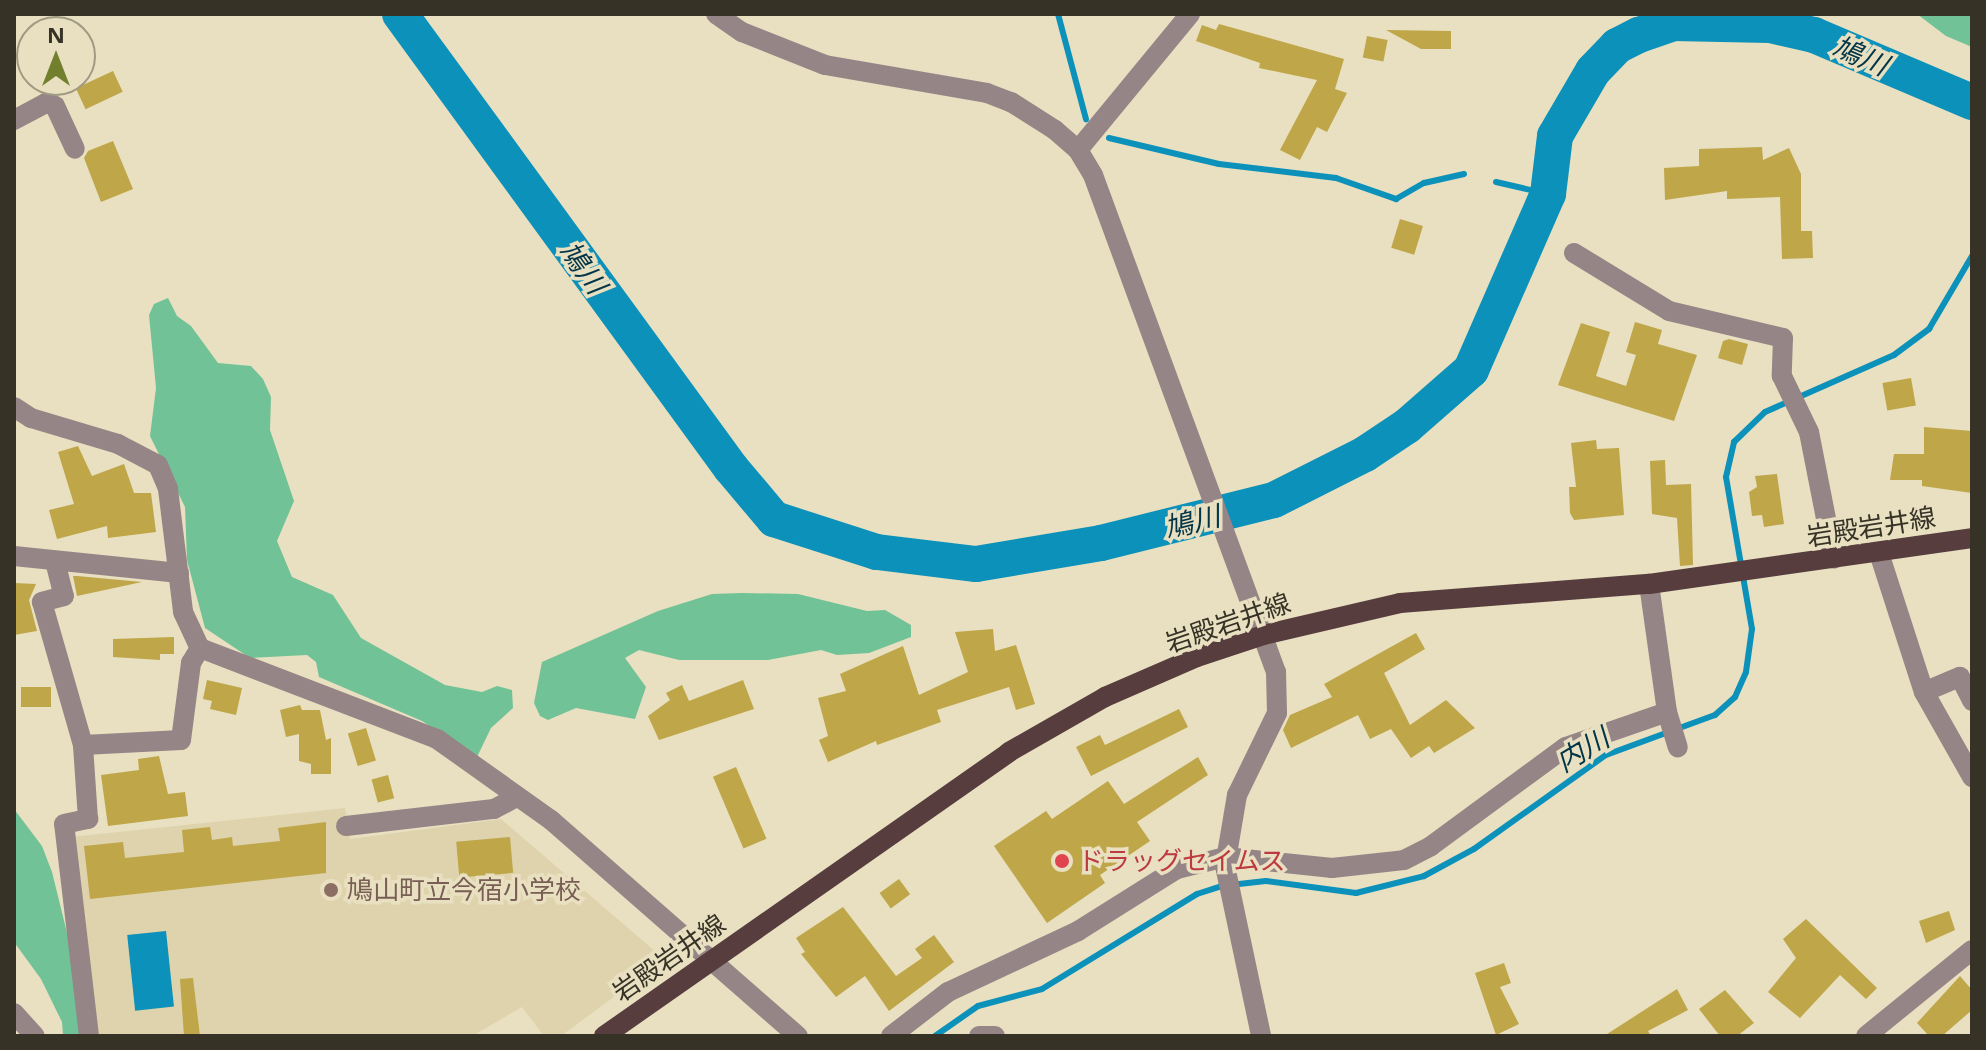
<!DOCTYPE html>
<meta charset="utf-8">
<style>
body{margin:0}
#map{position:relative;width:1986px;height:1050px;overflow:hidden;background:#e8e0c0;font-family:"Open Sans","Noto Sans JP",sans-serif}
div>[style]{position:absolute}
.built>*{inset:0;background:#ded3ac}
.green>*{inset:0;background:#72c297}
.water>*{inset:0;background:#0c91ba;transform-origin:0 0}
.stream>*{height:6px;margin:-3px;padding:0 3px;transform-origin:3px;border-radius:3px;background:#0c91ba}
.river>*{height:36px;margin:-18px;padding:0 18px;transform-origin:18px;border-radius:18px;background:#0c91ba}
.building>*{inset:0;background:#bea649;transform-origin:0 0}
.minor>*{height:20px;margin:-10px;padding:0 10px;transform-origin:10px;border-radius:10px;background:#958586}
.major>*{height:20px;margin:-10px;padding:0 10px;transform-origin:10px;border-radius:10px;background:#573d3e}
.dots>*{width:22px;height:22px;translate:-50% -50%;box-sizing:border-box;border:4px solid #e8e0c0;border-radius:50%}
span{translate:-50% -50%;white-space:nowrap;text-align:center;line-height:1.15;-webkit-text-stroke:7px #e8e0c0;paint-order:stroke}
.street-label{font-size:26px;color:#363226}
.health-label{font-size:26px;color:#be3a42}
.left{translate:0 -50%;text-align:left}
.education-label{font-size:26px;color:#785e54}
.water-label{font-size:28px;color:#023547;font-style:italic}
.frame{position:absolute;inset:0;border:16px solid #363226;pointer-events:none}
.north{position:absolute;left:16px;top:16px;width:80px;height:80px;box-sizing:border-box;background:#e8e0c0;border:2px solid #a19a82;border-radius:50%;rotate:0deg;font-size:22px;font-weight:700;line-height:32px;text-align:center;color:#363226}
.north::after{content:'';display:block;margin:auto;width:28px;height:36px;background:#72802e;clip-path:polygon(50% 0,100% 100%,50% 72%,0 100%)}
</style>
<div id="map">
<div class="built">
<div style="clip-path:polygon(345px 808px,350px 839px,501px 819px,656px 952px,654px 967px,561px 1036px,544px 1036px,522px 1007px,472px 1036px,94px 1036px,71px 837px)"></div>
</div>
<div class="green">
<div style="clip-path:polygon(1917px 14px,1972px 14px,1972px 47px,1946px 36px)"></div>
<div style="clip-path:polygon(168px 298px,177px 316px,191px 326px,218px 363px,251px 366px,263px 379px,271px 397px,270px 430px,294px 501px,277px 541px,292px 577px,333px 595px,361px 638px,445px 685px,482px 692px,497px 686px,512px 690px,513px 708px,491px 728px,477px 757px,422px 721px,319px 677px,316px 662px,307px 655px,250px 658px,205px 628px,187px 560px,185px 507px,150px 436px,156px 388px,149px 315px,154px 304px)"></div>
<div style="clip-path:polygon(742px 593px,798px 594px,867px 611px,885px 610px,911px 625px,911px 637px,869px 653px,837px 655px,821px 650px,768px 660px,679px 660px,639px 650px,625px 658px,646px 687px,635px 719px,576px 708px,548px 720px,540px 716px,534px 703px,542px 662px,658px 611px,712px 594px)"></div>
<div style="clip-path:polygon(14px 809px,42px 846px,52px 872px,72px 953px,83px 1036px,63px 1036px,62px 1022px,41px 979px,14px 942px)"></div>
</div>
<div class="water">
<div style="left:166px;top:931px;width:76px;height:39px;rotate:84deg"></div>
</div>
<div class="stream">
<div style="left:1058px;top:14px;width:109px;rotate:75.1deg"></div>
<div style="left:1109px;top:138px;width:113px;rotate:13.3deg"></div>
<div style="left:1219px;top:164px;width:118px;rotate:6.8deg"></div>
<div style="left:1336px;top:178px;width:64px;rotate:19.3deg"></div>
<div style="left:1396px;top:199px;width:32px;rotate:-30deg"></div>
<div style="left:1424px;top:183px;width:41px;rotate:-12.7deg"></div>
<div style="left:1496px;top:182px;width:53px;rotate:13deg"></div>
<div style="left:935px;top:1036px;width:52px;rotate:-34.9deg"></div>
<div style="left:978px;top:1006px;width:66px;rotate:-14.9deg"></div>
<div style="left:1042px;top:989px;width:182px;rotate:-31.5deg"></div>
<div style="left:1197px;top:894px;width:25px;rotate:-18deg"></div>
<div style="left:1221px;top:886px;width:45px;rotate:-6.3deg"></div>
<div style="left:1266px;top:881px;width:91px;rotate:7.6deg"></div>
<div style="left:1356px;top:893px;width:70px;rotate:-14deg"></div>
<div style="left:1424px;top:876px;width:57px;rotate:-28.4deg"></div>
<div style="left:1474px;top:849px;width:162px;rotate:-35.5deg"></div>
<div style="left:1606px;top:755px;width:116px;rotate:-20.2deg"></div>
<div style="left:1715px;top:715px;width:27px;rotate:-42deg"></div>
<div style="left:1735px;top:697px;width:27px;rotate:-66deg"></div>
<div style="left:1746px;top:672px;width:43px;rotate:-82.1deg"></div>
<div style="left:1752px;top:629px;width:154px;rotate:-99.7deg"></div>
<div style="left:1726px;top:477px;width:36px;rotate:-77deg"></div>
<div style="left:1734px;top:442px;width:43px;rotate:-44.1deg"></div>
<div style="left:1765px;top:412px;width:141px;rotate:-23.8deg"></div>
<div style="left:1894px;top:355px;width:44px;rotate:-36.6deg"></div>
<div style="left:1929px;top:329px;width:85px;rotate:-59.5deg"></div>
</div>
<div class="river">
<div style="left:400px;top:14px;width:562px;rotate:53.91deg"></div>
<div style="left:731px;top:468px;width:67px;rotate:49.9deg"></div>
<div style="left:774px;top:519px;width:108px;rotate:17.8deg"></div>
<div style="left:877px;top:552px;width:100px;rotate:6.9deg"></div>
<div style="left:976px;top:564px;width:127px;rotate:-9.5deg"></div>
<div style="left:1101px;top:543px;width:178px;rotate:-14deg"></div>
<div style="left:1274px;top:500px;width:102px;rotate:-26.8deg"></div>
<div style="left:1365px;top:454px;width:50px;rotate:-33.7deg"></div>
<div style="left:1407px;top:426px;width:85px;rotate:-41.2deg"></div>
<div style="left:1471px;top:370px;width:192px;rotate:-66.4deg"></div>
<div style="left:1548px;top:194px;width:58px;rotate:-83.1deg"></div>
<div style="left:1555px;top:136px;width:75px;rotate:-59.7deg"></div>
<div style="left:1593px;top:71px;width:35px;rotate:-46deg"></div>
<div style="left:1617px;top:46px;width:25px;rotate:-27deg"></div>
<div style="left:1639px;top:35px;width:36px;rotate:-19deg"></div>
<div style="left:1673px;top:23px;width:97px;rotate:1.2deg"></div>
<div style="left:1770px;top:25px;width:45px;rotate:12.8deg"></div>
<div style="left:1814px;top:35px;width:172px;rotate:23deg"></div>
</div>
<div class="building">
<div style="clip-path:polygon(1219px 24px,1344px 59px,1335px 89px,1347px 93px,1327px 132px,1317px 127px,1300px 160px,1280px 150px,1317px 80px,1259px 68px,1260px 63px,1196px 41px,1202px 25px,1216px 30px)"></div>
<div style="clip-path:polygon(1386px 30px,1451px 31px,1451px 49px,1421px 49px)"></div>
<div style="left:1367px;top:36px;width:21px;height:22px;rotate:11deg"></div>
<div style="left:113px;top:71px;width:23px;height:41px;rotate:65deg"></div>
<div style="clip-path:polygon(113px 141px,133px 189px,101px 202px,84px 158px,88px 151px)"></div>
<div style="clip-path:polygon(1762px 147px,1763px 160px,1789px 148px,1801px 174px,1801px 231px,1812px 231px,1813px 258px,1782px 259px,1780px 197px,1727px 199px,1727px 191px,1665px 200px,1664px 168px,1699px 166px,1699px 149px)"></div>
<div style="left:1400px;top:219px;width:24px;height:30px;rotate:17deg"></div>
<div style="clip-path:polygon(1635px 322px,1662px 330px,1658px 344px,1697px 355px,1674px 421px,1558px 385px,1581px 323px,1610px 332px,1596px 376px,1626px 386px,1636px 355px,1626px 352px)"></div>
<div style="clip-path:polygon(1729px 339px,1748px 344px,1742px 365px,1718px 358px,1723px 341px)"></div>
<div style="left:1911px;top:378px;width:28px;height:29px;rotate:80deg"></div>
<div style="clip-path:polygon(1924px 427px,1972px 431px,1972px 493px,1922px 486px,1922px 480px,1890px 480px,1894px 454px,1924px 454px)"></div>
<div style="clip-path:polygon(1596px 440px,1597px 449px,1619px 448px,1624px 515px,1574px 520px,1570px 513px,1569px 487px,1576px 487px,1571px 443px)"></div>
<div style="clip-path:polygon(78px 446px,92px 476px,124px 464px,134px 493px,151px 493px,156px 532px,108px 538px,107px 526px,57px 539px,49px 510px,74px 504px,58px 452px)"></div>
<div style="clip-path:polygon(1665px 460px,1666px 485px,1691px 484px,1693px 565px,1680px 566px,1677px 518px,1652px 514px,1650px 461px)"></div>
<div style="clip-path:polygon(1777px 474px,1784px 524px,1764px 527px,1762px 515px,1752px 516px,1749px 492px,1757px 487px,1755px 476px)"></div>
<div style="clip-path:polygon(73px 576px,77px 576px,142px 582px,77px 596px)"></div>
<div style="clip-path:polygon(14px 583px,36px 584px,29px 600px,37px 631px,14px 635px)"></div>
<div style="clip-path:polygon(993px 629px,995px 651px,1016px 645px,1035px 704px,1016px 710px,1009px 687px,937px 710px,941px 722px,877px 745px,876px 741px,828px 762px,819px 740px,828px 736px,818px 698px,846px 691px,840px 674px,903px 646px,919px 695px,968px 672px,955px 632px)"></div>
<div style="clip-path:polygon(1416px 633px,1425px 649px,1384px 673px,1410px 725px,1446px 700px,1475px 728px,1434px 753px,1429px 746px,1411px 758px,1391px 729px,1370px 739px,1358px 715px,1291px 748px,1283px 730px,1290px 715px,1332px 697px,1324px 684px)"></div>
<div style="clip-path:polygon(174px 637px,174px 654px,160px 654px,160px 660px,113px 657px,113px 639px)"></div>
<div style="clip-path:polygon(207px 680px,242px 688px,236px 715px,210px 709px,212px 701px,203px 699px)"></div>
<div style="clip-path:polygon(743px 680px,754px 709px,659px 740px,648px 716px,670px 700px,666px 693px,682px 685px,689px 701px)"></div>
<div style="left:21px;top:687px;width:30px;height:20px"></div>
<div style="clip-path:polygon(300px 705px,302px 710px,320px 710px,326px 740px,331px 738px,331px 774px,311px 774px,311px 764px,299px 761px,299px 734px,286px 737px,280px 710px)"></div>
<div style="clip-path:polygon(1179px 709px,1188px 727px,1091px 776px,1076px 747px,1100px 735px,1105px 745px)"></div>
<div style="left:366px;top:728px;width:34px;height:19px;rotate:73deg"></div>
<div style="clip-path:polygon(159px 756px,168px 794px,185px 792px,188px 816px,108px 826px,101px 775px,139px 770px,138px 759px)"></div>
<div style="clip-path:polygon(1198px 757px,1208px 775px,1137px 822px,1150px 841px,1100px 875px,1105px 883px,1047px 923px,994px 846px,1046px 811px,1052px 819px,1108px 781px,1124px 804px)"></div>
<div style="left:736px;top:767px;width:78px;height:25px;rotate:67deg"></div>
<div style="left:388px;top:775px;width:24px;height:17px;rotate:75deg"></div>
<div style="clip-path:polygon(326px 822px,326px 873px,90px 899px,84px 846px,123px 842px,125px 858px,184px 852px,182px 830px,210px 827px,212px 840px,232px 837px,233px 846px,280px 841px,278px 828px)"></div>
<div style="left:510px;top:837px;width:36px;height:54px;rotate:85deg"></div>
<div style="left:899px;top:879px;width:19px;height:24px;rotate:54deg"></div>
<div style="clip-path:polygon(843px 907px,896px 976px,922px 958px,915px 949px,934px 935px,954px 962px,889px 1011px,865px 976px,836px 997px,801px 954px,805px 952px,796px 938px)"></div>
<div style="clip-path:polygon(1949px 911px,1955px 930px,1926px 943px,1919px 921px)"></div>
<div style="clip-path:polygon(1806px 919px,1877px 988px,1866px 999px,1840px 975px,1800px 1018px,1768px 992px,1796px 958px,1783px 939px)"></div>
<div style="clip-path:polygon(1504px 963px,1511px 983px,1500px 987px,1519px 1024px,1496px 1035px,1475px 973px)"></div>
<div style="clip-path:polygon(1960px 976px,1972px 990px,1972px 1010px,1942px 1036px,1929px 1036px,1917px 1023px)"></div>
<div style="clip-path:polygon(193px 978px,200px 1036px,184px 1036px,180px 979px)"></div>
<div style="clip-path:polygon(1677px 989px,1688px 1010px,1648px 1031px,1651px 1036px,1604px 1036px)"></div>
<div style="clip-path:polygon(1725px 990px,1754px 1023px,1737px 1036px,1720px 1036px,1699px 1009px)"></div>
</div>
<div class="minor">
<div style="left:716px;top:14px;width:32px;rotate:35deg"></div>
<div style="left:742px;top:32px;width:89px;rotate:21.7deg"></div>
<div style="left:825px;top:65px;width:164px;rotate:9.8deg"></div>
<div style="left:987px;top:93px;width:26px;rotate:21deg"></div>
<div style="left:1011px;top:102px;width:52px;rotate:32.5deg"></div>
<div style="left:1055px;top:130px;width:30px;rotate:41deg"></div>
<div style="left:1078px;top:150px;width:29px;rotate:59deg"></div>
<div style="left:1093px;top:175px;width:530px;rotate:69.79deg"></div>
<div style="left:1276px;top:672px;width:41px;rotate:88.6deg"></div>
<div style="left:1277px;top:713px;width:91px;rotate:116deg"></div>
<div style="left:1237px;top:795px;width:72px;rotate:99.6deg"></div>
<div style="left:1225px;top:866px;width:174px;rotate:78deg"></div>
<div style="left:14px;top:120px;width:36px;rotate:-28deg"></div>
<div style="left:46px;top:103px;width:9px;rotate:18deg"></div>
<div style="left:55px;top:106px;width:47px;rotate:65.1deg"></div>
<div style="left:1078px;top:150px;width:176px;rotate:-50.5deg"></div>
<div style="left:1574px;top:253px;width:111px;rotate:31.4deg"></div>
<div style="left:1669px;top:311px;width:117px;rotate:13.3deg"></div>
<div style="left:1783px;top:338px;width:38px;rotate:92deg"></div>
<div style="left:1782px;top:376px;width:62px;rotate:64.3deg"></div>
<div style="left:1809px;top:432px;width:129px;rotate:78.9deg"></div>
<div style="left:14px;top:407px;width:20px;rotate:33deg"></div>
<div style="left:31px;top:418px;width:91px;rotate:16.6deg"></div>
<div style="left:118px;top:444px;width:45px;rotate:27.7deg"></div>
<div style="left:158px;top:465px;width:26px;rotate:67deg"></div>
<div style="left:168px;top:489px;width:124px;rotate:83deg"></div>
<div style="left:183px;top:612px;width:40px;rotate:65deg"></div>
<div style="left:200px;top:648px;width:254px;rotate:21deg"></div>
<div style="left:437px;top:739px;width:140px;rotate:35.4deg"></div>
<div style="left:551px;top:820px;width:328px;rotate:41.2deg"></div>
<div style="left:1879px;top:553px;width:146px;rotate:72.1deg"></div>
<div style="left:1924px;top:692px;width:98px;rotate:60.5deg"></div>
<div style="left:14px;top:556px;width:166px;rotate:5.9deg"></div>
<div style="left:55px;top:561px;width:36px;rotate:76deg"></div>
<div style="left:64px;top:596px;width:23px;rotate:165deg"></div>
<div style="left:42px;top:602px;width:149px;rotate:74deg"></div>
<div style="left:1924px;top:692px;width:39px;rotate:-23deg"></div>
<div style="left:1960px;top:677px;width:27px;rotate:63deg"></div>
<div style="left:1667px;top:712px;width:37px;rotate:73deg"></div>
<div style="left:346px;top:826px;width:149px;rotate:-6.6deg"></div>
<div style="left:494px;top:809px;width:26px;rotate:-28deg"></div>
<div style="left:14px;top:1013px;width:31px;rotate:48deg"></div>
<div style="left:89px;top:1036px;width:213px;rotate:-96.7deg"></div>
<div style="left:64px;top:824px;width:25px;rotate:-12deg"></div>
<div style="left:88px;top:819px;width:74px;rotate:-93.9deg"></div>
<div style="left:83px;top:745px;width:98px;rotate:-2.9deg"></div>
<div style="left:181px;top:740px;width:78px;rotate:-82.6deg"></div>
<div style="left:191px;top:663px;width:17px;rotate:-59deg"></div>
<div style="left:891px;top:1036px;width:72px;rotate:-37.7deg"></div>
<div style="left:948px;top:992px;width:144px;rotate:-25.1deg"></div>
<div style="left:1078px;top:931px;width:117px;rotate:-32.1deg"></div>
<div style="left:1177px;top:869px;width:50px;rotate:-13.8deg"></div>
<div style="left:1226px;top:857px;width:107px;rotate:5.9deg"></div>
<div style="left:1332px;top:868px;width:72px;rotate:-6.3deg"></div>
<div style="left:1404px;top:860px;width:30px;rotate:-27deg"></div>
<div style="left:1431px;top:846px;width:167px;rotate:-36.3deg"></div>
<div style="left:1566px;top:747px;width:107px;rotate:-19.1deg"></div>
<div style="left:1667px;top:712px;width:129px;rotate:-98deg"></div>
<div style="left:979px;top:1036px;width:16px"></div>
<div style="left:1866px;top:1036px;width:136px;rotate:-39.1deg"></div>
</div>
<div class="major">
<div style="left:604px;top:1036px;width:495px;rotate:-35deg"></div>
<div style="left:1009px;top:752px;width:111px;rotate:-29.8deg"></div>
<div style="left:1105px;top:697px;width:100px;rotate:-23.5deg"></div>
<div style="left:1197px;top:657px;width:70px;rotate:-18.4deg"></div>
<div style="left:1263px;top:635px;width:141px;rotate:-13.1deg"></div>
<div style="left:1400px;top:603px;width:250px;rotate:-4.4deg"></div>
<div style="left:1649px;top:584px;width:326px;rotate:-8.1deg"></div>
</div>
<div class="dots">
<div style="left:1062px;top:861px;background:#e0444e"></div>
<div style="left:331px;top:890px;background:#8d6e63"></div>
</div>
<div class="street-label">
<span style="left:1871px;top:527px;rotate:-9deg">岩殿岩井線</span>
<span style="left:1228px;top:623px;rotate:-19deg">岩殿岩井線</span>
<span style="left:669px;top:958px;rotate:-35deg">岩殿岩井線</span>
</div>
<div class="health-label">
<span class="left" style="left:1078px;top:861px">ドラッグセイムス</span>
</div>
<div class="education-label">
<span class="left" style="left:347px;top:890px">鳩山町立今宿小学校</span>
</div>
<div class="water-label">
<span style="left:1861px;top:55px;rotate:23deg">鳩川</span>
<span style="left:584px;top:267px;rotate:54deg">鳩川</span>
<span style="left:1192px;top:521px;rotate:-14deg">鳩川</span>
<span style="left:1582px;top:749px;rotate:-31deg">内川</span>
</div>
<div class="frame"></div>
<div class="north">N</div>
</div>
